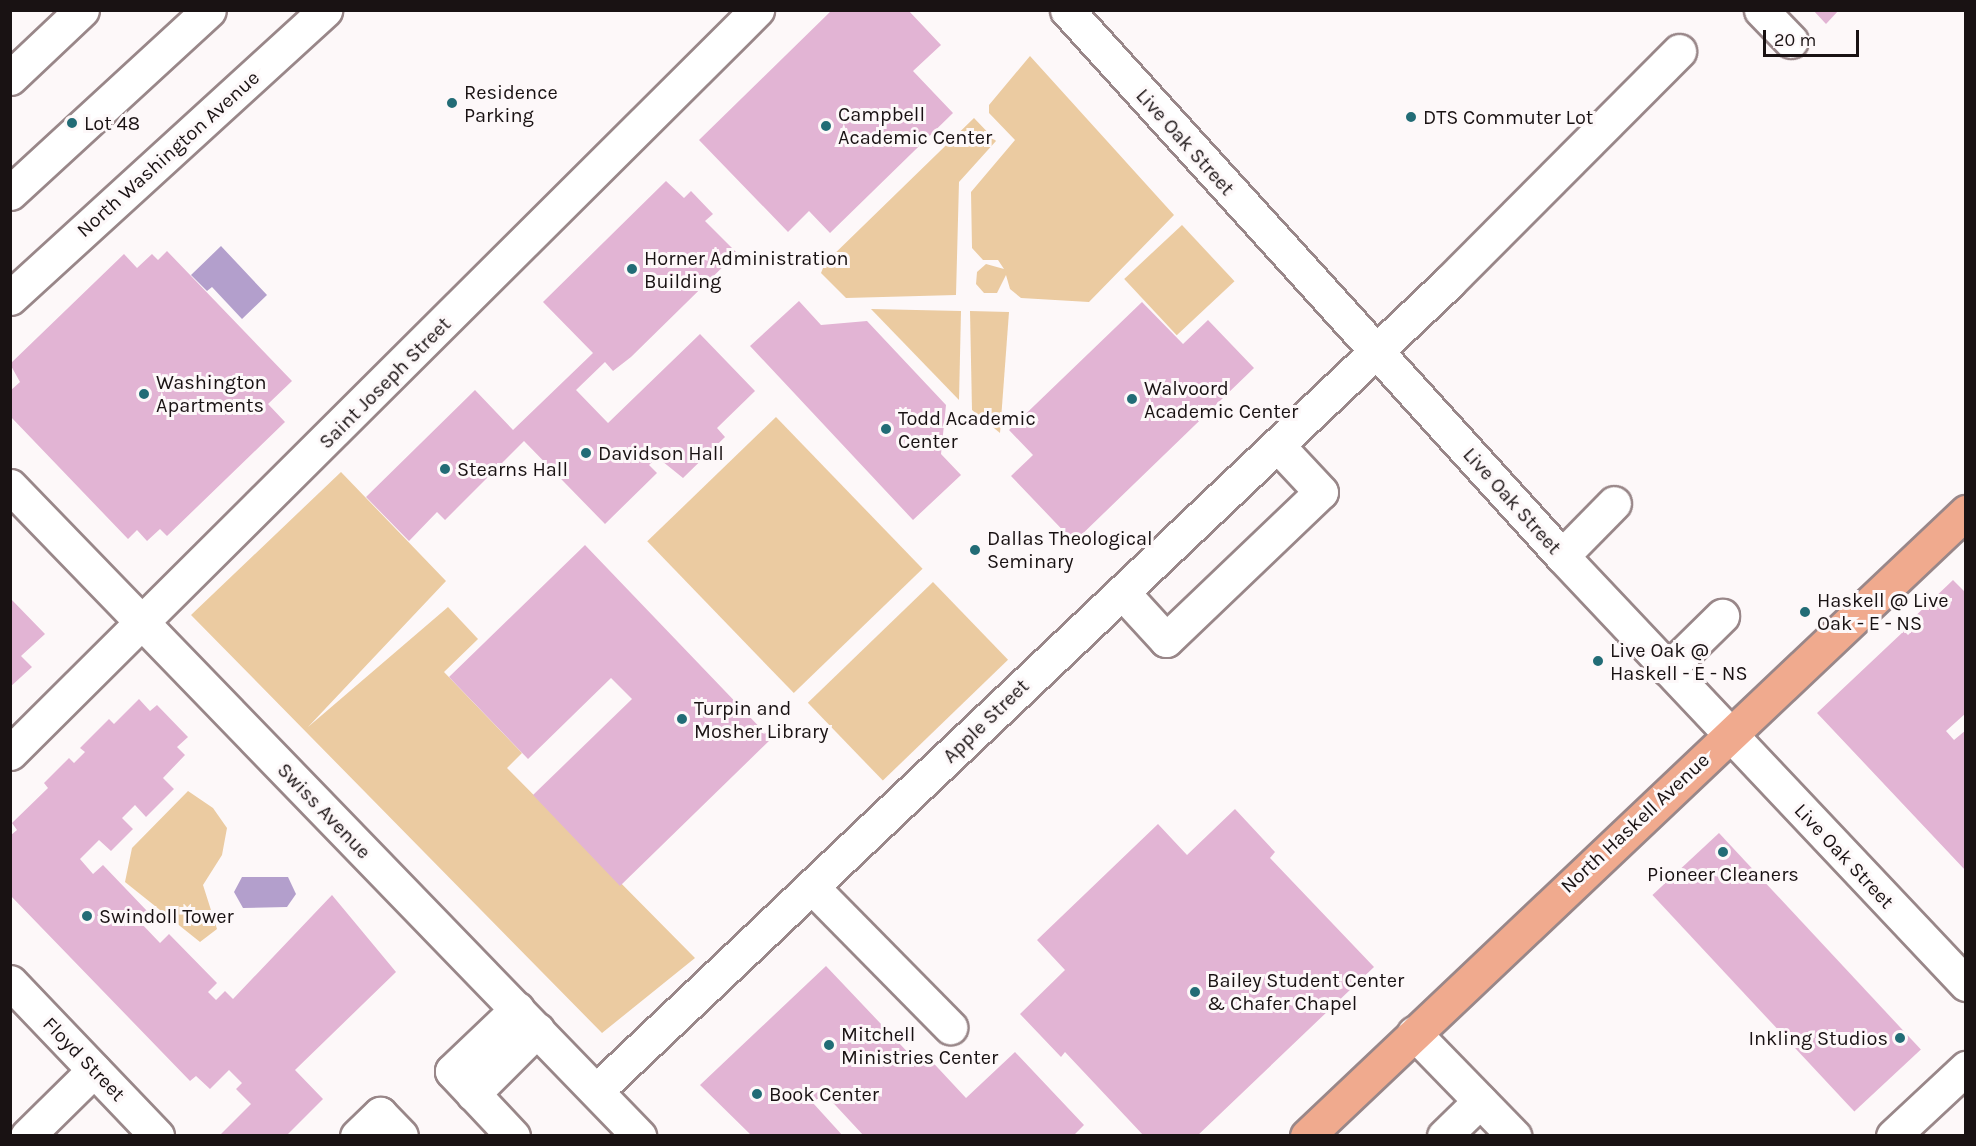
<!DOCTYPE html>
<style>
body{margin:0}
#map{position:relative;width:1976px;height:1146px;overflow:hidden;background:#fdf8f9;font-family:Karla,sans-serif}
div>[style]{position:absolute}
.green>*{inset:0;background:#ebcba1;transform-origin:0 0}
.water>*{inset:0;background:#b39fcc}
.building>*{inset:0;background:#e2b4d4;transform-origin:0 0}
.roads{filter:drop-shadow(2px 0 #998789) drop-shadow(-2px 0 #998789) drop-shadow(0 2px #998789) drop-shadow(0 -2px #998789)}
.minor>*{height:33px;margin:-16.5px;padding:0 16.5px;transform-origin:16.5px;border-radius:16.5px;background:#fff}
.major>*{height:33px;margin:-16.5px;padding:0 16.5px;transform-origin:16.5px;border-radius:16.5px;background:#f0aa8e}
.dots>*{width:16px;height:16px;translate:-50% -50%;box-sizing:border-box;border:3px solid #fdf8f9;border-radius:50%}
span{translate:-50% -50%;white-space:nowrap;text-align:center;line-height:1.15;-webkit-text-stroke:6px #fdf8f9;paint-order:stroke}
.poi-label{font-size:20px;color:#191213}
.left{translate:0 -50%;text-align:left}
.right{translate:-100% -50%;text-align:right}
.street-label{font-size:20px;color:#191213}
.frame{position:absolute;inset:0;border:12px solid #191213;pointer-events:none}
.scale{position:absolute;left:1763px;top:30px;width:96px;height:27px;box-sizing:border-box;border:3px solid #191213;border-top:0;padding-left:8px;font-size:18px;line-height:21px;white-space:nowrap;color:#191213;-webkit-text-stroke:4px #fdf8f9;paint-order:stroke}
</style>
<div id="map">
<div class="green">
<div style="clip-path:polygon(1030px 56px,1174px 215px,1089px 302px,1021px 298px,1010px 289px,1006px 275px,997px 293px,984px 293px,976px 284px,977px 272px,986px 264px,1004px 269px,998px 260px,983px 260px,972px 248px,971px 192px,1015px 140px,989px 113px,989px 105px)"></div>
<div style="clip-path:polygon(974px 118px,996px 141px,959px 182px,956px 295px,846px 298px,821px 273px,825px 263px)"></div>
<div style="left:1182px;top:225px;width:77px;height:79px;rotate:47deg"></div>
<div style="clip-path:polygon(871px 309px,961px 311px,959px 400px)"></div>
<div style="clip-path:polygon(970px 311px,1009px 312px,1000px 433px,972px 410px)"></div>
<div style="left:776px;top:417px;width:211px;height:179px;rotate:46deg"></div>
<div style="clip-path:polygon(341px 472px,446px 581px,308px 727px,448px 607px,478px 639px,444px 672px,522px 753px,507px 768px,695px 958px,602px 1033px,191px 615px)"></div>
<div style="left:933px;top:582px;width:108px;height:174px;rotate:46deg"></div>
<div style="clip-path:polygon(188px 791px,213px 808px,227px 828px,222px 855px,203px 885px,217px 929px,200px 942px,125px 882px,132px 848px)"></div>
</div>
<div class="water">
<div style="clip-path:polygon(221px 246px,267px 295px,242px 319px,212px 287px,207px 291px,191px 275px)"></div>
<div style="clip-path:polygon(242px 877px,288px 877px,296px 894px,287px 907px,243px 908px,234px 892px)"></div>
</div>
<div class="building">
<div style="clip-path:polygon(832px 10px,908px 10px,941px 45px,913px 71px,953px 113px,830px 233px,809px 211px,788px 232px,699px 140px)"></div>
<div style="clip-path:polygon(1813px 10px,1839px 10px,1826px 24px)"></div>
<div style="clip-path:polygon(666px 181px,684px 198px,691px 191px,713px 214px,705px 221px,737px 253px,631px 357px,613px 371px,605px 362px,576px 390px,608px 423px,700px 334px,755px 391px,717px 428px,725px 437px,683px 478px,657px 457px,649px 465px,657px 473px,605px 524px,524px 441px,445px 520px,437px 512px,409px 541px,366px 497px,475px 390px,513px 430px,593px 353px,543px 302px)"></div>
<div style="clip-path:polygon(167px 251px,292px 381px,268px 404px,285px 422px,167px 536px,160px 529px,147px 541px,137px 530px,128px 539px,10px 416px,10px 391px,20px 382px,10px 364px,124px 254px,137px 268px,152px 254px,158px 260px)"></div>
<div style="clip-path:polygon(799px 301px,821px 325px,867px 321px,946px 405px,941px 454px,961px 475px,913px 520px,750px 346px)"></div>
<div style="clip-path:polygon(1142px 302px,1183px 344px,1208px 320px,1254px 368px,1074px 542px,1011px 476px,1033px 455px,1009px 430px)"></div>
<div style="clip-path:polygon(585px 545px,771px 739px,620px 886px,533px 795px,632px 699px,611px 678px,528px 759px,449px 677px)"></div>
<div style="clip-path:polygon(1953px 580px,1966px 593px,1966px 713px,1946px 731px,1954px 740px,1966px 730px,1966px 871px,1817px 713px,1904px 631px,1908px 635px,1914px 629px,1908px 623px)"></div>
<div style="clip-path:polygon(10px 598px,45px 634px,21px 656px,32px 667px,10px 687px)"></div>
<div style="clip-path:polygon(139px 699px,150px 711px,157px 705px,188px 737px,177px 747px,185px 755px,163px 778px,174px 789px,146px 817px,135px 805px,122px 818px,133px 829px,111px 851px,99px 840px,80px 859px,93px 874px,103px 865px,148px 912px,139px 921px,160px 943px,169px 934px,217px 983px,208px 992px,216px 1000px,225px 991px,233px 999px,332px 895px,396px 972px,295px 1070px,323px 1099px,286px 1136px,219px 1136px,251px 1104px,236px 1089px,242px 1083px,229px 1070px,210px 1089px,196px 1076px,190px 1081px,10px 895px,11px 835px,17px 830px,12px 823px,48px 788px,44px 783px,69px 758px,74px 763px,85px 752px,80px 748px,109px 719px,114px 724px)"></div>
<div style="clip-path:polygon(1235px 809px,1275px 852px,1270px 858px,1374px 967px,1197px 1136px,1144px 1136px,1065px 1052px,1061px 1057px,1020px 1014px,1065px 970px,1037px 940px,1158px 824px,1187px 855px)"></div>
<div style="left:1719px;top:833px;width:296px;height:91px;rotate:47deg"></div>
<div style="clip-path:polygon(826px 966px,917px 1062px,925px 1054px,966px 1098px,1015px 1052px,1084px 1125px,1073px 1136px,864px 1136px,824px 1093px,813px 1103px,843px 1136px,752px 1136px,700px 1085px)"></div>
</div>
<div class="roads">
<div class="minor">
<div style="left:1067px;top:10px;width:737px;rotate:47.8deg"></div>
<div style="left:1562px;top:556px;width:589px;rotate:46.65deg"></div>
<div style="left:1761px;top:10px;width:43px;rotate:45.9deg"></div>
<div style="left:10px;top:78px;width:99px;rotate:-43.4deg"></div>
<div style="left:10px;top:193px;width:270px;rotate:-42.6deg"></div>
<div style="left:10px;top:298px;width:427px;rotate:-42.4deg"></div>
<div style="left:10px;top:486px;width:905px;rotate:45.94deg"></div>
<div style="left:1562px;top:556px;width:74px;rotate:-45.5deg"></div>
<div style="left:1122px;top:592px;width:65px;rotate:47.5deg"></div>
<div style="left:1166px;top:640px;width:214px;rotate:-43.7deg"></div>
<div style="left:1321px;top:492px;width:64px;rotate:-133.1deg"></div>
<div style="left:1668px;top:669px;width:76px;rotate:-44.5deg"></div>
<div style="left:10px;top:753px;width:1054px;rotate:-44.85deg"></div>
<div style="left:812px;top:887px;width:197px;rotate:45.4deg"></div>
<div style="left:10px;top:982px;width:213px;rotate:46.3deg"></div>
<div style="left:1414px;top:1033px;width:144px;rotate:45.8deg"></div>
<div style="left:596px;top:1091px;width:1176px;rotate:-43.48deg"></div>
<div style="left:1449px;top:282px;width:326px;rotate:-45.1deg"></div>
<div style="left:473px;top:1094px;width:91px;rotate:-45deg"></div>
<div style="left:27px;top:1136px;width:94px;rotate:-44.6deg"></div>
<div style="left:357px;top:1136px;width:32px;rotate:-44deg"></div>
<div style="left:380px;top:1114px;width:30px;rotate:46deg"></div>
<div style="left:513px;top:1136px;width:89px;rotate:-133.2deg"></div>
<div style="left:452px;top:1071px;width:90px;rotate:-43.6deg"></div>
<div style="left:1444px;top:1136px;width:50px;rotate:-44.2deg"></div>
<div style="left:1893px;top:1136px;width:100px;rotate:-43deg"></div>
</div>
<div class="major">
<div style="left:1307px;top:1136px;width:908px;rotate:-43.44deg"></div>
</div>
</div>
<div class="dots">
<div style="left:452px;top:103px;background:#226c76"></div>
<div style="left:1411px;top:117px;background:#226c76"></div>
<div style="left:72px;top:123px;background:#226c76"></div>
<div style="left:826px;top:126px;background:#226c76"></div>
<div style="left:632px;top:269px;background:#226c76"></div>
<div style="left:144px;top:394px;background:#226c76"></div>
<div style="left:1132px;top:399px;background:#226c76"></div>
<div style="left:886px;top:429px;background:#226c76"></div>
<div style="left:586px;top:453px;background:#226c76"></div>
<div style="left:445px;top:469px;background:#226c76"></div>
<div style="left:975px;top:550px;background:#226c76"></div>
<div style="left:1805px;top:612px;background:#226c76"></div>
<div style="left:1598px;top:661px;background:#226c76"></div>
<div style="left:682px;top:719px;background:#226c76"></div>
<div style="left:1723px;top:852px;background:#226c76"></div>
<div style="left:87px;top:916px;background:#226c76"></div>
<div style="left:1195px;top:992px;background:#226c76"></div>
<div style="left:1900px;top:1038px;background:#226c76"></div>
<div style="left:829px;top:1045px;background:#226c76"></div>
<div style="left:757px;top:1094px;background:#226c76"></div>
</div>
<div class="poi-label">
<span class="left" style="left:464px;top:104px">Residence<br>Parking</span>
<span class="left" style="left:838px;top:126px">Campbell<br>Academic Center</span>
<span class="left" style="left:1423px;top:117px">DTS Commuter Lot</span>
<span class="left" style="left:84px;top:123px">Lot 48</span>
<span class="left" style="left:644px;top:270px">Horner Administration<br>Building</span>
<span class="left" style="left:156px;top:394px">Washington<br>Apartments</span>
<span class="left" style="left:1144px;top:400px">Walvoord<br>Academic Center</span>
<span class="left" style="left:898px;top:430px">Todd Academic<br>Center</span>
<span class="left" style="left:598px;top:453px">Davidson Hall</span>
<span class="left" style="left:457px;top:469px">Stearns Hall</span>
<span class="left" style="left:987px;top:550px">Dallas Theological<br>Seminary</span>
<span class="left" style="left:1817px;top:612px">Haskell @ Live<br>Oak - E - NS</span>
<span class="left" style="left:1610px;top:662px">Live Oak @<br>Haskell - E - NS</span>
<span class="left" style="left:694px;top:720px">Turpin and<br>Mosher Library</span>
<span style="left:1723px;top:874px">Pioneer Cleaners</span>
<span class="left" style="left:99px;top:916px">Swindoll Tower</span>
<span class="left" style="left:1207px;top:992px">Bailey Student Center<br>&amp; Chafer Chapel</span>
<span class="left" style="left:841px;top:1046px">Mitchell<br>Ministries Center</span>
<span class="right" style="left:1888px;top:1038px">Inkling Studios</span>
<span class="left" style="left:769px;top:1094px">Book Center</span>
</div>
<div class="street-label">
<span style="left:1185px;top:142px;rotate:48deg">Live Oak Street</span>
<span style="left:168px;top:154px;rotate:-42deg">North Washington Avenue</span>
<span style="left:385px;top:383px;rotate:-45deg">Saint Joseph Street</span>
<span style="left:1512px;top:501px;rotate:48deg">Live Oak Street</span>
<span style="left:986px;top:721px;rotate:-44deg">Apple Street</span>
<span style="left:324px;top:811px;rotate:46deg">Swiss Avenue</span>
<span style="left:1635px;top:823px;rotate:-43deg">North Haskell Avenue</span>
<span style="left:1844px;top:856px;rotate:47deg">Live Oak Street</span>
<span style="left:84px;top:1059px;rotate:46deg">Floyd Street</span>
</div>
<div class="frame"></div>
<div class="scale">20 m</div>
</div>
